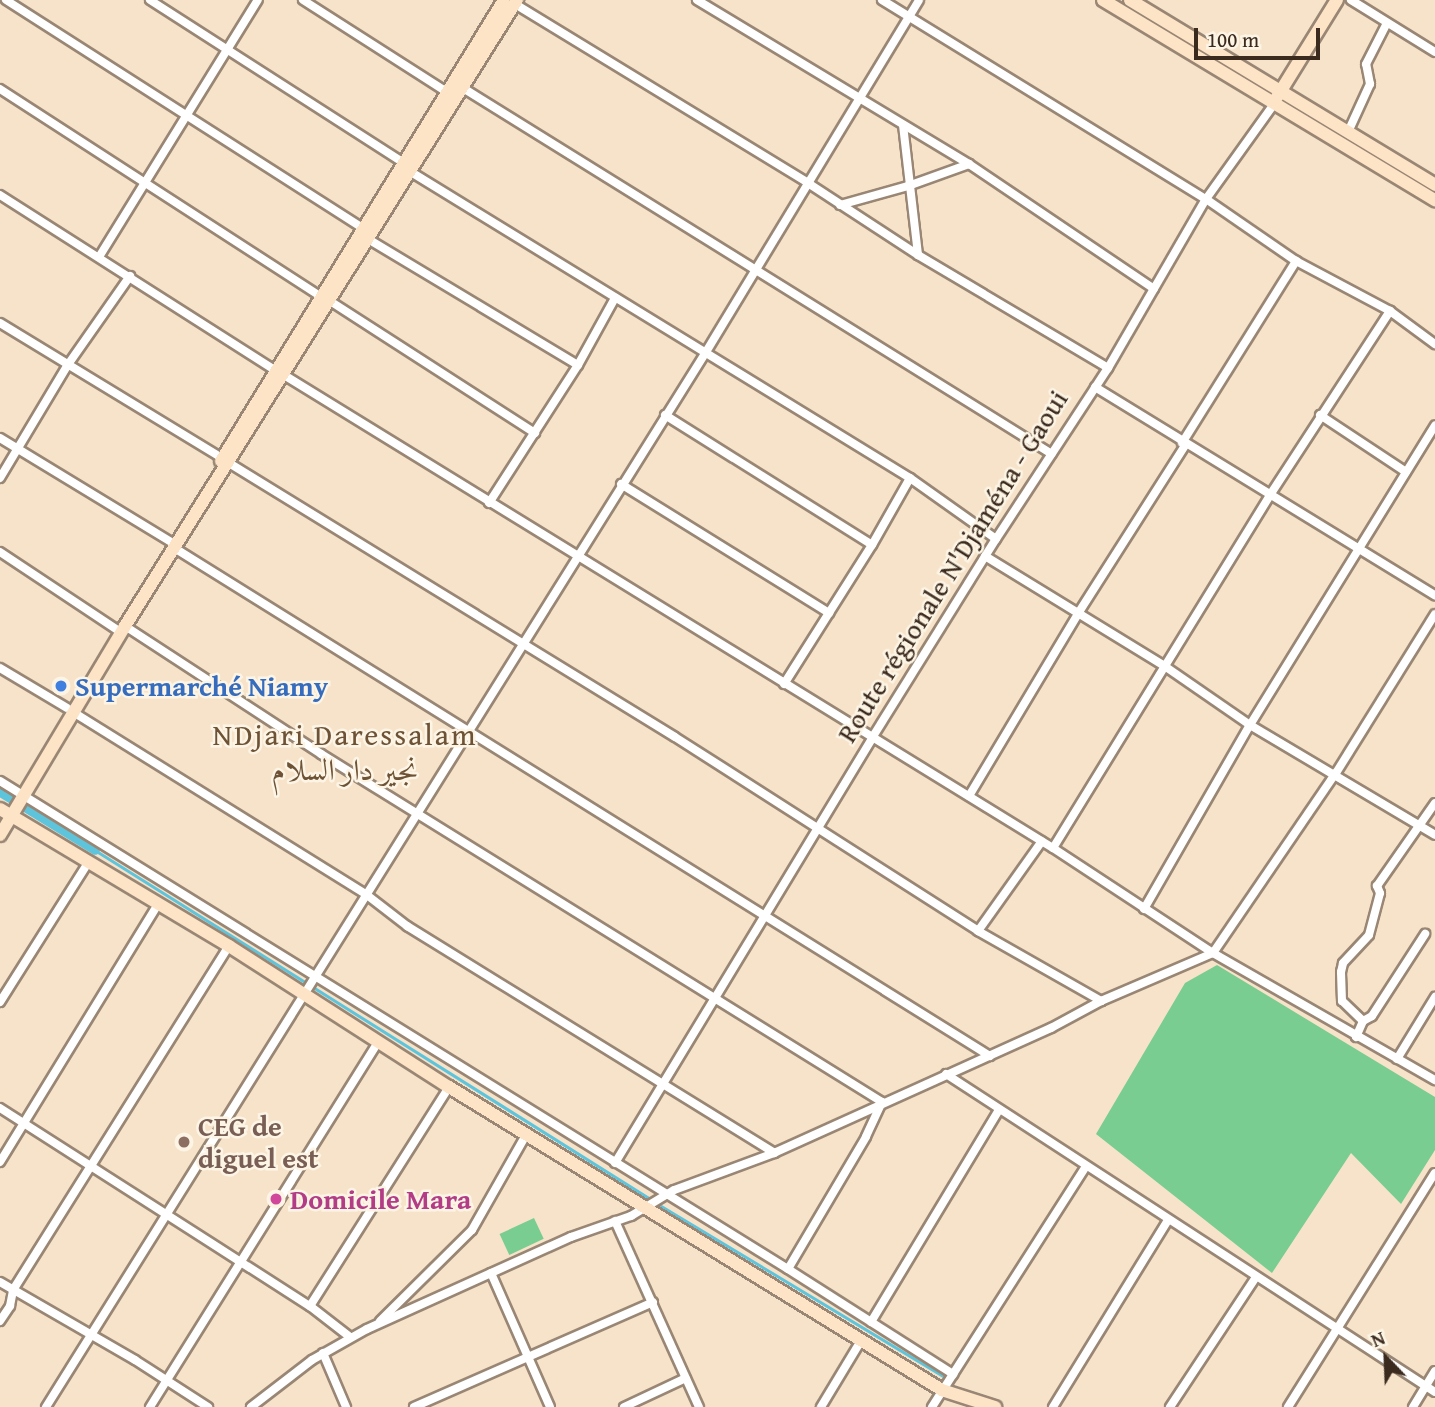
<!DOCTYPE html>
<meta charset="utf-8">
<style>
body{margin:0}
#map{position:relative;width:1435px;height:1407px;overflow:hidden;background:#f7e3ca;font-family:"Gentium Book Plus",Amiri,serif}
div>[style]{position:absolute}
.green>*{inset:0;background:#79cd90;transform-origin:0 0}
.stream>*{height:2.5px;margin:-1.25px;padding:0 1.25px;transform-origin:1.25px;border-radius:1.25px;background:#5ec4db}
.canal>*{height:9px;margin:-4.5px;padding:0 4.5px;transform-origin:4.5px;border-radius:4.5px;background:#5ec4db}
.roads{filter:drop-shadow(2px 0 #998674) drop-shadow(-2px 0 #998674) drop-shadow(0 2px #998674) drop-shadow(0 -2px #998674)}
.street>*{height:8px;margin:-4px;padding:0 4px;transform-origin:4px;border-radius:4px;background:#fff}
.secondary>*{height:12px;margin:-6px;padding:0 6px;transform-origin:6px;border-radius:6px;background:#fee4c6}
.dots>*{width:19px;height:19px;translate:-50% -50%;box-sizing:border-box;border:4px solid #fcf5e5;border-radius:50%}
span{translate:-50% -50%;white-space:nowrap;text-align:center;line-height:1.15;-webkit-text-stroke:5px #fcf5e5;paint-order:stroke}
.street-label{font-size:28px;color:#3b2a1e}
.shop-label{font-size:28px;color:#366cbe;font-weight:700}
.left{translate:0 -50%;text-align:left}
.education-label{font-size:28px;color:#785e54;font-weight:700}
.hotel-label{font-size:28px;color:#b23c85;font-weight:700}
.neighbourhood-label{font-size:30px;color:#6e5235;letter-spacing:2px}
.north{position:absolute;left:1351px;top:1323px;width:70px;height:70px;-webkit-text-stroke:5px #fcf5e5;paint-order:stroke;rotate:337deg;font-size:19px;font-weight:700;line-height:28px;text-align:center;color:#3b2a1e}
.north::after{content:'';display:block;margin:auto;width:24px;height:32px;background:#3b2a1e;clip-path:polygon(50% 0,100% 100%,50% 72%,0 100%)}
.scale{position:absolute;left:1194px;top:28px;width:126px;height:32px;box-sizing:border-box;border:4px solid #3b2a1e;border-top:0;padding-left:9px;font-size:21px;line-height:24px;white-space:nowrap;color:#3b2a1e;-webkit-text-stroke:5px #fcf5e5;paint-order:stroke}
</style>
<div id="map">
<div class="green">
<div style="clip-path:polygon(1217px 965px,1435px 1097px,1435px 1150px,1401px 1204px,1351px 1153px,1272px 1273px,1096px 1134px,1185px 983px)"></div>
<div style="left:534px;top:1218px;width:23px;height:38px;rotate:65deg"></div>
</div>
<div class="stream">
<div style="left:95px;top:850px;width:658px;rotate:32.14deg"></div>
<div style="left:658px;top:1204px;width:337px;rotate:31.1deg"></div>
</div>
<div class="canal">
<div style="left:0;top:792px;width:111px;rotate:31.4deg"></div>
</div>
<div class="roads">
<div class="street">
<div style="left:6px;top:0;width:424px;rotate:32.6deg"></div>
<div style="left:150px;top:0;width:302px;rotate:32.7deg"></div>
<div style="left:303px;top:0;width:171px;rotate:32.6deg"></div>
<div style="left:697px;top:0;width:318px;rotate:31.1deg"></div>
<div style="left:969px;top:164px;width:223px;rotate:34deg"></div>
<div style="left:882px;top:0;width:380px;rotate:31.6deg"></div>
<div style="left:1206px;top:199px;width:109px;rotate:34.6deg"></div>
<div style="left:1296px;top:261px;width:106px;rotate:28deg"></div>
<div style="left:1390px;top:311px;width:56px;rotate:36.3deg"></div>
<div style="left:1351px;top:0;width:99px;rotate:31.8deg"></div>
<div style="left:515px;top:4px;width:343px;rotate:31.4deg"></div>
<div style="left:808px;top:183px;width:131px;rotate:33.2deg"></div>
<div style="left:918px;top:255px;width:221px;rotate:30.7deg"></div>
<div style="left:463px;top:88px;width:693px;rotate:31.86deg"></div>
<div style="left:0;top:89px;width:382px;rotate:32.9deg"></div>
<div style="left:903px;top:125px;width:131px;rotate:83.4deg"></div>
<div style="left:1348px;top:132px;width:53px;rotate:-65.4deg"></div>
<div style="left:1370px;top:84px;width:20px;rotate:-101deg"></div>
<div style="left:1366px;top:64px;width:46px;rotate:-62.9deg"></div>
<div style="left:411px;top:172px;width:585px;rotate:31.52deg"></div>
<div style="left:0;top:195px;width:326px;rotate:32.5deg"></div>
<div style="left:840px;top:205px;width:71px;rotate:-15.6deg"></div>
<div style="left:908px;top:186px;width:65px;rotate:-19.8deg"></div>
<div style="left:368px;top:239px;width:245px;rotate:31deg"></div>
<div style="left:99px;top:257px;width:302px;rotate:-58.3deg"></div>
<div style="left:330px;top:301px;width:244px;rotate:32.8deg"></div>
<div style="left:0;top:323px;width:260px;rotate:31.3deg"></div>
<div style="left:284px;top:375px;width:903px;rotate:31.6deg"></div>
<div style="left:1053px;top:848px;width:191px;rotate:33.3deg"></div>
<div style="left:1213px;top:953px;width:256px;rotate:29.8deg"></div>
<div style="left:1095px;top:387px;width:399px;rotate:31.5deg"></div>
<div style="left:665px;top:415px;width:244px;rotate:32.1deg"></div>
<div style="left:1320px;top:415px;width:103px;rotate:33.5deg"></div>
<div style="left:0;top:438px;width:200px;rotate:31.3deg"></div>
<div style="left:1182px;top:443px;width:215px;rotate:-57.9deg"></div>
<div style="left:229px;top:463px;width:523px;rotate:31.56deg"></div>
<div style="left:675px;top:737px;width:360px;rotate:32.6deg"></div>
<div style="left:978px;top:931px;width:142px;rotate:29.6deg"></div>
<div style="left:0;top:478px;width:131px;rotate:-59.1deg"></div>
<div style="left:67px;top:366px;width:110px;rotate:-55deg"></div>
<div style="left:621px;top:484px;width:245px;rotate:31.8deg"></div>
<div style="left:489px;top:503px;width:164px;rotate:-57.2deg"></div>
<div style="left:578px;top:365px;width:77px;rotate:-61.1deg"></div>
<div style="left:176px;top:549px;width:959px;rotate:31.92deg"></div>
<div style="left:0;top:552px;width:139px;rotate:33.6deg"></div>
<div style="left:985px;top:556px;width:212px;rotate:31.5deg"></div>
<div style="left:1166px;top:667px;width:102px;rotate:34.6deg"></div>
<div style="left:1250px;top:725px;width:215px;rotate:30.7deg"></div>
<div style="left:125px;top:626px;width:234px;rotate:33.1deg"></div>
<div style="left:321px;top:754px;width:660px;rotate:31.81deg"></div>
<div style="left:882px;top:1102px;width:38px;rotate:115deg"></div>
<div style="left:866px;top:1137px;width:153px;rotate:120.6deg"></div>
<div style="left:0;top:668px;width:78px;rotate:30.8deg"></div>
<div style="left:784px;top:684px;width:165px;rotate:-57.7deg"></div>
<div style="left:872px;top:545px;width:77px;rotate:-60.4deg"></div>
<div style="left:910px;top:478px;width:105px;rotate:35.3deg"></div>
<div style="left:73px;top:712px;width:346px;rotate:31.9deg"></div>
<div style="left:367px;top:895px;width:51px;rotate:37.8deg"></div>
<div style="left:407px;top:926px;width:432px;rotate:31.7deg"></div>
<div style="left:0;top:781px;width:927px;rotate:31.77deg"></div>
<div style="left:788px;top:1269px;width:196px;rotate:32.5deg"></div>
<div style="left:969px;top:796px;width:214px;rotate:-59.1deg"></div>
<div style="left:1079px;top:612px;width:199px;rotate:-57.5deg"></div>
<div style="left:1053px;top:848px;width:414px;rotate:-58.4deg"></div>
<div style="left:1270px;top:495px;width:220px;rotate:-56.9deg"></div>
<div style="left:1144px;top:909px;width:212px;rotate:-60.1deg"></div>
<div style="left:1250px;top:725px;width:352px;rotate:-58.3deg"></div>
<div style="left:978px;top:931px;width:110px;rotate:-54.6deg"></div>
<div style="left:0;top:1002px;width:167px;rotate:-57.7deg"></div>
<div style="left:1363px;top:1021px;width:29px;rotate:-136deg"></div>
<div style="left:1342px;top:1001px;width:29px;rotate:-92deg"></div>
<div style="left:1341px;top:972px;width:9px;rotate:-77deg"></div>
<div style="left:1343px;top:963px;width:38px;rotate:-47deg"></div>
<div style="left:1369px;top:935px;width:43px;rotate:-75.3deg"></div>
<div style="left:1380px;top:893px;width:8px;rotate:-113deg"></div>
<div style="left:1377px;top:886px;width:101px;rotate:-55.1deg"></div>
<div style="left:1356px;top:1037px;width:17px;rotate:-66deg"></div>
<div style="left:1363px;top:1021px;width:10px;rotate:-29deg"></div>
<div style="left:1372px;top:1016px;width:98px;rotate:-57.1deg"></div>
<div style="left:1397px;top:1059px;width:73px;rotate:-58.5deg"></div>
<div style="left:946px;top:1074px;width:583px;rotate:33.04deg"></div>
<div style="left:0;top:1108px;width:368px;rotate:32.6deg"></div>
<div style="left:310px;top:1306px;width:51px;rotate:37.8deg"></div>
<div style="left:0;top:1162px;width:303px;rotate:-58.5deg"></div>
<div style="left:615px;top:1163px;width:497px;rotate:-58.8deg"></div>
<div style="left:872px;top:738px;width:234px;rotate:-58.1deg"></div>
<div style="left:996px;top:539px;width:204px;rotate:-56.8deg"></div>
<div style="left:1108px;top:368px;width:195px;rotate:-59.9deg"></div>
<div style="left:1206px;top:199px;width:117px;rotate:-54.4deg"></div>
<div style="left:615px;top:1221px;width:204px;rotate:65.7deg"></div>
<div style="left:491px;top:1273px;width:146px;rotate:66.2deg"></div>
<div style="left:0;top:1282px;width:156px;rotate:30deg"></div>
<div style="left:135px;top:1360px;width:87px;rotate:32.8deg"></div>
<div style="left:310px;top:1306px;width:259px;rotate:-57.6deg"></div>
<div style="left:0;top:1321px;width:18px;rotate:-56deg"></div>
<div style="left:10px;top:1306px;width:16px;rotate:-79deg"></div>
<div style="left:13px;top:1290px;width:406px;rotate:-57.9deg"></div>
<div style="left:380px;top:1321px;width:129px;rotate:-44.7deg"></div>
<div style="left:472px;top:1230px;width:109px;rotate:-60.4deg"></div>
<div style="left:871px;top:1322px;width:248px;rotate:-58.9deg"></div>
<div style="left:323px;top:1353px;width:59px;rotate:66.9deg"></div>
<div style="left:46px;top:1407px;width:1244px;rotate:-57.97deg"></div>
<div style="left:706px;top:352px;width:411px;rotate:-58.8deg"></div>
<div style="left:150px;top:1407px;width:430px;rotate:-58deg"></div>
<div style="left:251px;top:1407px;width:77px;rotate:-37.6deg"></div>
<div style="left:312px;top:1360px;width:63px;rotate:-29.4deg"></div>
<div style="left:367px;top:1329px;width:224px;rotate:-24.3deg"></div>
<div style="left:571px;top:1237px;width:64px;rotate:-19.3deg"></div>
<div style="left:631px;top:1216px;width:50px;rotate:-31.2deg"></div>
<div style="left:674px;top:1190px;width:107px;rotate:-20.3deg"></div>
<div style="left:774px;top:1153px;width:304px;rotate:-24.3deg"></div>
<div style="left:1051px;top:1028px;width:57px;rotate:-28.4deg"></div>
<div style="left:1101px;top:1001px;width:122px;rotate:-23.2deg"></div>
<div style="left:1213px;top:953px;width:218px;rotate:-55.7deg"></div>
<div style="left:1336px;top:773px;width:187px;rotate:-58.1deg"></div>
<div style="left:414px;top:1407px;width:261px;rotate:-23.7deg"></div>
<div style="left:624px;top:1407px;width:68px;rotate:-25.1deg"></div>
<div style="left:821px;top:1407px;width:79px;rotate:-58.9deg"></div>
<div style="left:932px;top:1407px;width:286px;rotate:-57.4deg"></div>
<div style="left:1053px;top:1407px;width:220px;rotate:-58.4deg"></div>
<div style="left:1170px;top:1407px;width:156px;rotate:-56.5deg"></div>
<div style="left:1288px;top:1407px;width:276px;rotate:-57.9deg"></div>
<div style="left:1413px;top:1407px;width:42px;rotate:-58.6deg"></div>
</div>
<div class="secondary">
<div style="left:1103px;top:0;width:388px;rotate:31.1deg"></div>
<div style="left:1130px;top:0;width:357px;rotate:31.2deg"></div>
<div style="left:1277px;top:97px;width:114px;rotate:-58.3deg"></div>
<div style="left:221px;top:461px;width:541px;rotate:-58.45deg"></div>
<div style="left:0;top:809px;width:267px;rotate:30.9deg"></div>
<div style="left:229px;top:946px;width:261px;rotate:32.7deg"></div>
<div style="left:449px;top:1087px;width:579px;rotate:31.58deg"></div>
<div style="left:942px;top:1390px;width:56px;rotate:17.8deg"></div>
<div style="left:0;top:835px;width:244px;rotate:-59.1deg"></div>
<div style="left:125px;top:626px;width:739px;rotate:-57.95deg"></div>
</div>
</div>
<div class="dots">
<div style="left:61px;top:686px;background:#3f7fe0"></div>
<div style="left:184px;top:1142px;background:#8d6e63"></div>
<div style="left:276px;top:1199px;background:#d1479c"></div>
</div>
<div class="street-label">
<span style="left:952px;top:566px;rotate:-58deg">Route régionale N'Djaména - Gaoui</span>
</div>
<div class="shop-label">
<span class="left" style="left:75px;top:686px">Supermarché Niamy</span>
</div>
<div class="education-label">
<span class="left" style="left:198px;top:1142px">CEG de<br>diguel est</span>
</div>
<div class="hotel-label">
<span class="left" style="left:290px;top:1199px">Domicile Mara</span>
</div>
<div class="neighbourhood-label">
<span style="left:345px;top:751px">NDjari Daressalam<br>نجير دار السلام</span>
</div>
<div class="north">N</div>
<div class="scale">100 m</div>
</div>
